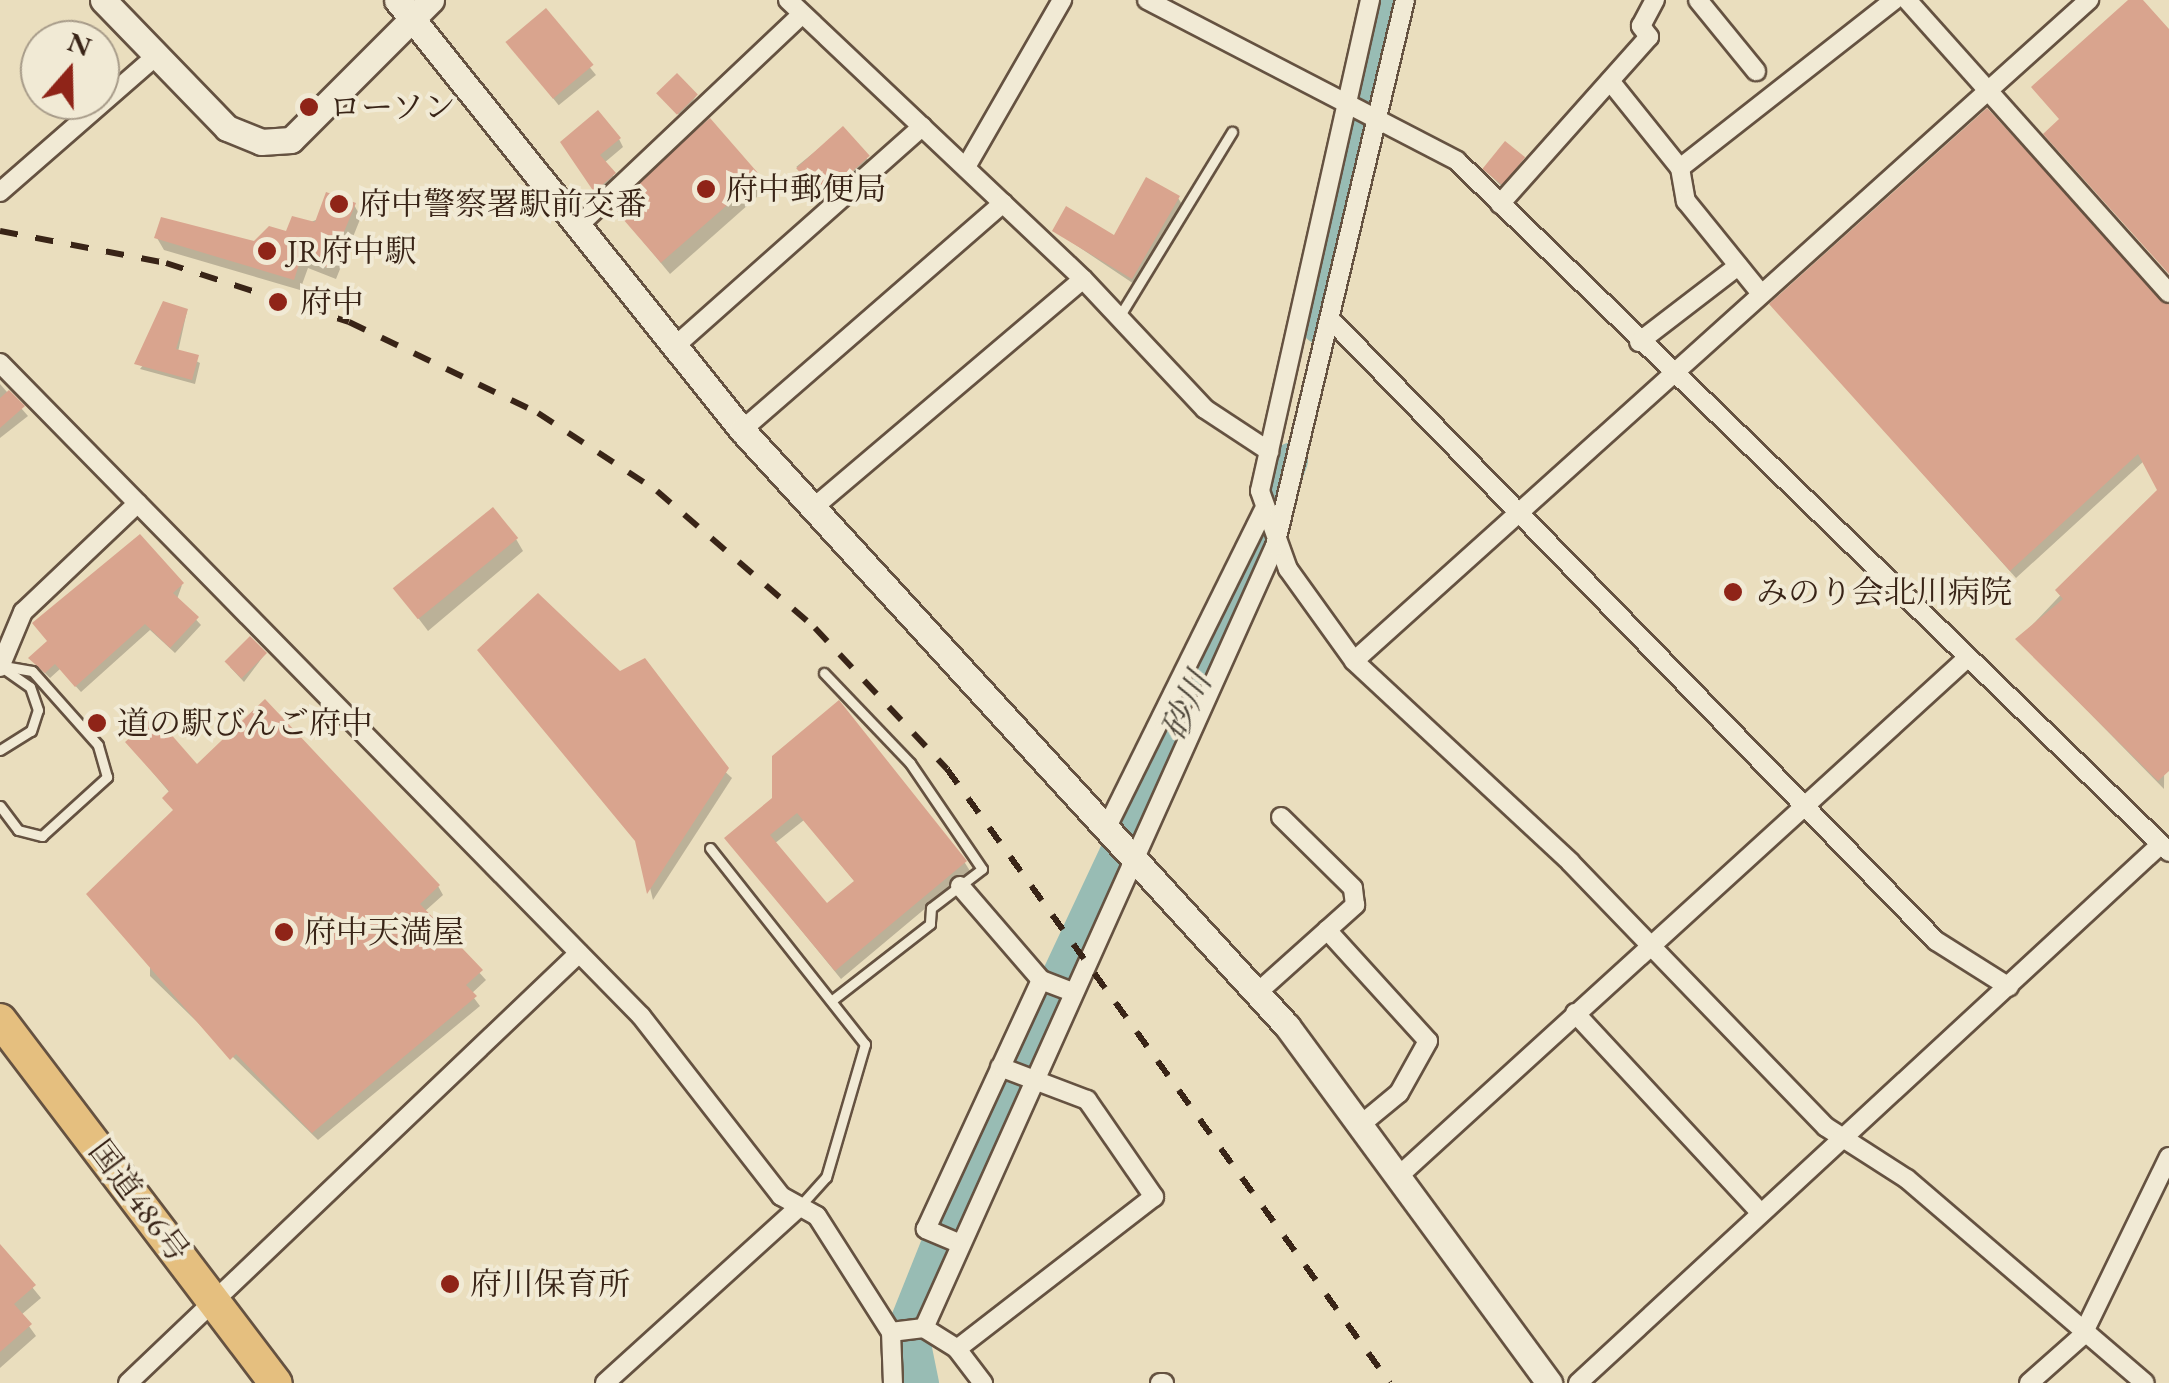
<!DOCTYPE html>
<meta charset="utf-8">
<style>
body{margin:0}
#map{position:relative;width:2169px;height:1383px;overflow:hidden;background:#eadebe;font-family:"EB Garamond","Noto Serif JP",serif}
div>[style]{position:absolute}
.shadow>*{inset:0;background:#0003;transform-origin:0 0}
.river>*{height:35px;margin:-17.5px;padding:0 17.5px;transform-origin:17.5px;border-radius:17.5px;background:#98bcb4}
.building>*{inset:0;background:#d9a48e;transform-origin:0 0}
.roads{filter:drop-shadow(2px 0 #655241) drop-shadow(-2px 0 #655241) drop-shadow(0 2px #655241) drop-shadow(0 -2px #655241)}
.lane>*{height:9px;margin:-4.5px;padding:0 4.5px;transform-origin:4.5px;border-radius:4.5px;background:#f1ead5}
.street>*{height:18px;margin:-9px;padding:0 9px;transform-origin:9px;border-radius:9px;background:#f1ead5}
.secondary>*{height:25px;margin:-12.5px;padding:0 12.5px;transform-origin:12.5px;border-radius:12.5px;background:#f1ead5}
.highway>*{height:32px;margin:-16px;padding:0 16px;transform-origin:16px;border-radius:16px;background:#e5bf7f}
.rail>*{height:6px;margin-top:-3px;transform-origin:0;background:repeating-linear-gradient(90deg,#392417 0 18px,transparent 0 36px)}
.dots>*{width:28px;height:28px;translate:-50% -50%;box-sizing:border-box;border:5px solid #f1ead5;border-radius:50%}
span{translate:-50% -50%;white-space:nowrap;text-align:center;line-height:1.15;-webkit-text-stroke:8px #f1ead5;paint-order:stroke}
.poi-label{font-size:32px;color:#392417}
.left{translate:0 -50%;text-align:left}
.street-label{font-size:32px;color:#392417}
.water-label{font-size:35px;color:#514a3e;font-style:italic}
.north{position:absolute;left:20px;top:20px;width:100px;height:100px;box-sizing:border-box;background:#f1ead5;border:2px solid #a79b89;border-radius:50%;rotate:20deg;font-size:28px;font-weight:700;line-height:40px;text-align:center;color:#392417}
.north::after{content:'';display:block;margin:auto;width:35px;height:45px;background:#8f2418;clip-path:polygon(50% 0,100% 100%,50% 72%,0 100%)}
</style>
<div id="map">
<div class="shadow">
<div style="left:545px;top:12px;width:81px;height:48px;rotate:51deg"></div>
<div style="clip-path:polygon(696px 96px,682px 118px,663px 98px)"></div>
<div style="left:843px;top:129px;width:44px;height:60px;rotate:51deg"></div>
<div style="clip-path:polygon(619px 139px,623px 147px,604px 163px,618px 182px,600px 198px,568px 151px)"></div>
<div style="clip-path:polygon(1523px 159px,1504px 189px,1489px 174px)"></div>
<div style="clip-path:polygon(759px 177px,766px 189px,670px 274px,617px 210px)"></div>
<div style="clip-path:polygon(1178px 198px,1184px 207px,1137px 286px,1055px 231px,1115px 238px)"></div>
<div style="clip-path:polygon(354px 205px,361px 217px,336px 279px,308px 268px,300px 290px,164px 250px,157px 238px,255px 244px)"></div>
<div style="clip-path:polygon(1772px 305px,2169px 305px,2164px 789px,2018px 640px,2160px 490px,2144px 461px,2016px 578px)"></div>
<div style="clip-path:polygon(187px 311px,178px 352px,200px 363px,195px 384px,140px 369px)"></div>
<div style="clip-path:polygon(0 384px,28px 416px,0 438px)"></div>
<div style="clip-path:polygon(516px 539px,523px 551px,428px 631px,397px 590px)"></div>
<div style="clip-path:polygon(182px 585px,177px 599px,201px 625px,175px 653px,150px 630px,81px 692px,60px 669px,50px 678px,31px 659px)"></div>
<div style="clip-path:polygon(265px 654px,244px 682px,230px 667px)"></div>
<div style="clip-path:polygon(620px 675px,732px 778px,653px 900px,639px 844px)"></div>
<div style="clip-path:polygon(128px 743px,438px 886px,443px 895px,424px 912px,486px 980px,471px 994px,480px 1006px,318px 1140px,150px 976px,150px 962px,89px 894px,175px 812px,170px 793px)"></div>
<div style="clip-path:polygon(evenodd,775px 800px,965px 863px,970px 871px,841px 979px,727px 839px,775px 800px,804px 820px,856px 883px,827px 907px,774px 844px,804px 820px)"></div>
<div style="clip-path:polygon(0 1248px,41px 1298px,21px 1315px,36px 1336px,0 1368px)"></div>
</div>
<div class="river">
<div style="left:1319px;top:326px;width:334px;rotate:-77.4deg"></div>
<div style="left:921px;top:1383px;width:65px;rotate:-101.5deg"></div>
<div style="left:908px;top:1319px;width:162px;rotate:-68.2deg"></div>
<div style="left:968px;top:1169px;width:680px;rotate:-64.87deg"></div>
<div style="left:1257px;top:553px;width:99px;rotate:-70.5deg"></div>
</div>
<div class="building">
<div style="clip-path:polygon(2128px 0,2143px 0,2169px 29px,2169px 274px,2043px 134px,2059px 119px,2031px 87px)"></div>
<div style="left:546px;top:8px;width:74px;height:53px;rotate:50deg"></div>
<div style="left:677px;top:73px;width:30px;height:29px;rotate:46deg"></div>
<div style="clip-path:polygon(1987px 108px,2169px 305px,2169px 771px,2158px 781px,2015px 639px,2063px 599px,2055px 590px,2157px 490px,2138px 454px,2010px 571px,1769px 304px)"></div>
<div style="clip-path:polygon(598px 110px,621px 138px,600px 155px,616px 173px,594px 192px,560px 142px)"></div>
<div style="left:710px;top:118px;width:77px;height:132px;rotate:49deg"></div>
<div style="left:843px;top:126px;width:40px;height:63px;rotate:48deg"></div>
<div style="left:1505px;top:141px;width:26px;height:36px;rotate:39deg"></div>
<div style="clip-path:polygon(1146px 177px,1180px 196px,1132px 279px,1052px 231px,1066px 206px,1114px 235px)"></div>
<div style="clip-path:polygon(326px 192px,356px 203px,329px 268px,301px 258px,294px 280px,154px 238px,161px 217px,254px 241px,269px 226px,286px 231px,292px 216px,315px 222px)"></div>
<div style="clip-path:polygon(163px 301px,188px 309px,176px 349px,199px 355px,192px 380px,134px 364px)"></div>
<div style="clip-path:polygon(9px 390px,25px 406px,0 428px,0 398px)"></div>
<div style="left:493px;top:507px;width:40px;height:129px;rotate:51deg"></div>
<div style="clip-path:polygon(140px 534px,184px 583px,173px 593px,199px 617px,170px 648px,145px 624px,75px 687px,55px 664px,45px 673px,28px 658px,47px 641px,32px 623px)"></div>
<div style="clip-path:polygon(538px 593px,620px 671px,645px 658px,729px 768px,647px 894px,635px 841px,477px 650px)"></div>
<div style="left:250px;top:636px;width:24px;height:36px;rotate:45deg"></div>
<div style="clip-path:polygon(265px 699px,440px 885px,420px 904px,483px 970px,466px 985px,477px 996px,312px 1133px,236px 1054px,230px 1060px,86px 894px,173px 810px,162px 798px,169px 791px,125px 742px,155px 716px,197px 764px)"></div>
<div style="clip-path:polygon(evenodd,839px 700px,967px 861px,835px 971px,724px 838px,772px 798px,772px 756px,839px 700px,797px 813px,854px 881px,827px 903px,770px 835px,797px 813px)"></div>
<div style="clip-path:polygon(0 1244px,36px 1285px,14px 1304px,32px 1324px,0 1352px)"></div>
</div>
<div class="roads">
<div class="lane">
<div style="left:1119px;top:317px;width:217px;rotate:-58.6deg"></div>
<div style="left:824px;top:673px;width:124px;rotate:46.3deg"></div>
<div style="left:910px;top:763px;width:128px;rotate:55.8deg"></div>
<div style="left:982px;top:869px;width:64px;rotate:142.6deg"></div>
<div style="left:931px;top:908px;width:16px;rotate:94deg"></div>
<div style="left:930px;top:924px;width:125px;rotate:142.1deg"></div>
<div style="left:0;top:750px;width:36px;rotate:-32deg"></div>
<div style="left:31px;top:731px;width:22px;rotate:-72deg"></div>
<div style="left:38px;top:710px;width:24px;rotate:-109deg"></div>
<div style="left:30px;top:687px;width:33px;rotate:-145deg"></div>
<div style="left:0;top:806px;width:30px;rotate:53deg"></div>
<div style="left:18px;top:830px;width:25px;rotate:14deg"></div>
<div style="left:42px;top:836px;width:88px;rotate:-42.2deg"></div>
<div style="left:107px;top:777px;width:33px;rotate:-106deg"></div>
<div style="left:98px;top:745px;width:99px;rotate:-131.7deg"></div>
<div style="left:32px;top:671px;width:29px;rotate:-170deg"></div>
<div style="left:710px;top:848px;width:250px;rotate:51.7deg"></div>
<div style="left:865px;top:1044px;width:139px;rotate:106.3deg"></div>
<div style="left:826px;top:1177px;width:39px;rotate:132deg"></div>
</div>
<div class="street">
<div style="left:788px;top:0;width:406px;rotate:43.4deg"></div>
<div style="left:1083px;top:279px;width:178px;rotate:46.8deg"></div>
<div style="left:1205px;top:409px;width:77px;rotate:33.3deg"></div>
<div style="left:1147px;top:0;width:349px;rotate:27.4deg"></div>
<div style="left:1457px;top:161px;width:992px;rotate:44.14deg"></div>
<div style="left:1370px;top:0;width:503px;rotate:102.63deg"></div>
<div style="left:1260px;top:491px;width:83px;rotate:70.3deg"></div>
<div style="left:1288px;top:569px;width:113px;rotate:54.3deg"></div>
<div style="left:1354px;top:661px;width:295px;rotate:42.9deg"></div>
<div style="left:1570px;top:862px;width:368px;rotate:46deg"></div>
<div style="left:1826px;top:1127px;width:96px;rotate:32.7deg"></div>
<div style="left:1907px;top:1179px;width:313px;rotate:40.6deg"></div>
<div style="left:1698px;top:0;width:92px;rotate:50.8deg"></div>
<div style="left:1907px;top:0;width:393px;rotate:48.2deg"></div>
<div style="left:1610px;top:81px;width:112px;rotate:51.2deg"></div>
<div style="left:1680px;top:168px;width:34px;rotate:80deg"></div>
<div style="left:1686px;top:201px;width:116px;rotate:51deg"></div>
<div style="left:966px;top:167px;width:193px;rotate:-60.1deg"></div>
<div style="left:1680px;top:168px;width:272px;rotate:-38.1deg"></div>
<div style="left:0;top:192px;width:207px;rotate:-41.1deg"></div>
<div style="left:1500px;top:204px;width:224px;rotate:-48.3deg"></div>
<div style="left:1649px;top:37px;width:14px;rotate:-126deg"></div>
<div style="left:1641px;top:26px;width:30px;rotate:-62deg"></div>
<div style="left:578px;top:226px;width:308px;rotate:-43.4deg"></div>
<div style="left:1334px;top:323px;width:863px;rotate:45.75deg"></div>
<div style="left:1936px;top:941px;width:86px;rotate:32.2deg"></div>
<div style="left:1639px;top:342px;width:125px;rotate:-37.5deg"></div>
<div style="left:674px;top:347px;width:332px;rotate:-41.6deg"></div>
<div style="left:0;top:363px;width:915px;rotate:45.53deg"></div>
<div style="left:641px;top:1016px;width:228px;rotate:52.1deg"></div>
<div style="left:781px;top:1196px;width:41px;rotate:29.1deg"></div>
<div style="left:817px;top:1216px;width:138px;rotate:57.5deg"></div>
<div style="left:891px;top:1332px;width:51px;rotate:87.8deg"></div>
<div style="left:742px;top:430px;width:346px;rotate:-41deg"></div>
<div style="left:813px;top:508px;width:354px;rotate:-40.3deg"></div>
<div style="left:1354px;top:661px;width:989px;rotate:-41.97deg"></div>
<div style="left:0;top:667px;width:60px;rotate:-67.3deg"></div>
<div style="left:23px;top:612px;width:158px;rotate:-43.5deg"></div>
<div style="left:1106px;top:829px;width:355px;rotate:-63.7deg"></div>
<div style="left:960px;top:886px;width:124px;rotate:49.2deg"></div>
<div style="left:1041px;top:980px;width:34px;rotate:21deg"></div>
<div style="left:1327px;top:930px;width:150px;rotate:47.7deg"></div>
<div style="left:1428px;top:1041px;width:60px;rotate:119.1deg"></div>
<div style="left:1399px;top:1093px;width:45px;rotate:140.4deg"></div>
<div style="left:1257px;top:993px;width:132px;rotate:-41.9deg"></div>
<div style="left:1355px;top:905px;width:17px;rotate:-97deg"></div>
<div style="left:1353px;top:888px;width:101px;rotate:-135.4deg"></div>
<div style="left:1575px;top:1013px;width:272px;rotate:47.1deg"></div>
<div style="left:1403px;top:1172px;width:760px;rotate:-42.33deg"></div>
<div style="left:956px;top:1242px;width:33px;rotate:-157deg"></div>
<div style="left:926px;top:1229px;width:274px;rotate:-65.2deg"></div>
<div style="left:924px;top:1328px;width:857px;rotate:-65.83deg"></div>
<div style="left:1275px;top:546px;width:561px;rotate:-76.61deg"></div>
<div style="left:891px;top:1332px;width:33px;rotate:-7deg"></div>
<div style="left:924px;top:1328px;width:39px;rotate:32deg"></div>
<div style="left:957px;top:1349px;width:43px;rotate:52.6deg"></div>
<div style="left:957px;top:1349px;width:249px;rotate:-37.7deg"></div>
<div style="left:1154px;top:1197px;width:118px;rotate:-124.6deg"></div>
<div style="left:1087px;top:1100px;width:93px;rotate:-159.2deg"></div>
<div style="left:128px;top:1383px;width:623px;rotate:-43.63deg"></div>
<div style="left:605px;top:1383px;width:262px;rotate:-42.2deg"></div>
<div style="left:1160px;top:1383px;width:4px"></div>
<div style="left:1578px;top:1383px;width:791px;rotate:-42.75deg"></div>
<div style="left:2029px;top:1383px;width:71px;rotate:-41.6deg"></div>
<div style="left:2082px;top:1336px;width:199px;rotate:-64.1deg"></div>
</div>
<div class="secondary">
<div style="left:103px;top:0;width:178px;rotate:45.9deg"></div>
<div style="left:227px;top:128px;width:37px;rotate:22deg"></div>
<div style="left:261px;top:142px;width:30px;rotate:-4deg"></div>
<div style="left:291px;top:140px;width:198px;rotate:-45deg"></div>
<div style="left:397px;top:0;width:551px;rotate:51.26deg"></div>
<div style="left:742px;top:430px;width:808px;rotate:47.56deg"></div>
<div style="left:1287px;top:1026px;width:443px;rotate:53.7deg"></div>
</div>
<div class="highway">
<div style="left:0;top:1020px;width:456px;rotate:52.8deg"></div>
</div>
</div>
<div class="rail">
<div style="left:0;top:231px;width:169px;rotate:10.9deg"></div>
<div style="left:166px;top:263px;width:192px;rotate:17.9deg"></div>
<div style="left:349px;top:322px;width:210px;rotate:25.7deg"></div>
<div style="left:538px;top:413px;width:142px;rotate:33.2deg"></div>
<div style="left:657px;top:491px;width:209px;rotate:40.9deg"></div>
<div style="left:815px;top:628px;width:193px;rotate:46.9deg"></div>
<div style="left:947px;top:769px;width:757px;rotate:54.19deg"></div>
</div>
<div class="dots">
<div style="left:309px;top:107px;background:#8f2418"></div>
<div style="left:706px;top:189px;background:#8f2418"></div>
<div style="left:339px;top:204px;background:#8f2418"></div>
<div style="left:267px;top:251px;background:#8f2418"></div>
<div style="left:278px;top:302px;background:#8f2418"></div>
<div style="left:1733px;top:592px;background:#8f2418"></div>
<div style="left:97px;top:723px;background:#8f2418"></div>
<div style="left:284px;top:932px;background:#8f2418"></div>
<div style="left:450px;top:1284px;background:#8f2418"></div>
</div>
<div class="poi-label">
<span class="left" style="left:329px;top:107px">ローソン</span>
<span class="left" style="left:726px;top:189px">府中郵便局</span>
<span class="left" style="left:359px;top:204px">府中警察署駅前交番</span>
<span class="left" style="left:287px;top:251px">JR府中駅</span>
<span class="left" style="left:300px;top:302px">府中</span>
<span class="left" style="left:1756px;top:592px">みのり会北川病院</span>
<span class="left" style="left:117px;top:723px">道の駅びんご府中</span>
<span class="left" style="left:304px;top:932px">府中天満屋</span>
<span class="left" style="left:470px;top:1284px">府川保育所</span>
</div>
<div class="street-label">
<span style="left:139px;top:1201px;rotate:53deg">国道486号</span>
</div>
<div class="water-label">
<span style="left:1186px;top:706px;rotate:-65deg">砂川</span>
</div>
<div class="north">N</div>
</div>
